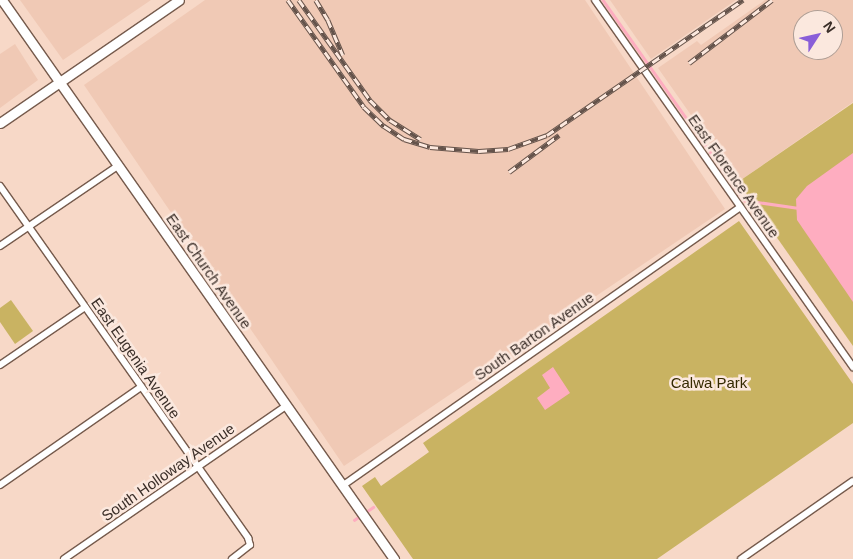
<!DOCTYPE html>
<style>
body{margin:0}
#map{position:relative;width:853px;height:559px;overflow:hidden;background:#f7d8c7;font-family:Helvetica,sans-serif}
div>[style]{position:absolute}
.built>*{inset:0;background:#f0c9b5}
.green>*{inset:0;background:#c9b362}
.water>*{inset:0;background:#feadc0}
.stream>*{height:2.5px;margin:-1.25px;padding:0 1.25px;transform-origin:1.25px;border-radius:1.25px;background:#feadc0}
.roads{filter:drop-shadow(1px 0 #765b4d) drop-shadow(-1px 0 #765b4d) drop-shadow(0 1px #765b4d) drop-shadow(0 -1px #765b4d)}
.street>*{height:6px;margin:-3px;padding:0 3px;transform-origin:3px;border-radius:3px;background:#fff}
.secondary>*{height:9px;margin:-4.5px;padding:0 4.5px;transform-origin:4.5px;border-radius:4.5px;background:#fff}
.rail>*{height:4.5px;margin-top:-2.25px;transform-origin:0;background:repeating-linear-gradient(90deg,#fbe8de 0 8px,#64534b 0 16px);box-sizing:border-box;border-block:1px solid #64534b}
span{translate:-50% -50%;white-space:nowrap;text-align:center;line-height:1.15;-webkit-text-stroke:5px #fbe8de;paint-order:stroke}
.street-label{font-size:15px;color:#3a2e28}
.park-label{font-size:15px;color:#342900}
.north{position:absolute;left:793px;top:10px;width:50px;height:50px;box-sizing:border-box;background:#fbe8de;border:1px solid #ae9e95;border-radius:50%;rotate:55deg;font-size:14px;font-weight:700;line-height:20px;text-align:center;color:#3a2e28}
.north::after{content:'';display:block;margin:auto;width:18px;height:22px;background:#895ed8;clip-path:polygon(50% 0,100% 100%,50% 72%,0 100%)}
</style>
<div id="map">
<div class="built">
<div style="clip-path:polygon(20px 0,151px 0,63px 60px)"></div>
<div style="clip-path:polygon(205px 0,585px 0,725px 209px,344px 466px,84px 85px)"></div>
<div style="clip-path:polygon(610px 0,736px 0,651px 59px)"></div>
<div style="clip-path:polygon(evenodd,765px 0,853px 0,853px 102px,738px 182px,658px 68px,697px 41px,701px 45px,765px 0,803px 20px,833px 20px,833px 50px,803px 50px,803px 20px)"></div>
<div style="clip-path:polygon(15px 44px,38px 80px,0 108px,0 54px)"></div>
</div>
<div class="green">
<div style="clip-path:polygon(853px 103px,853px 346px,738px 182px)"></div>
<div style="clip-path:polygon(739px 221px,853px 384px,853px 423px,657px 559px,413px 559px,362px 486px,375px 477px,381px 486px,429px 452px,423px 443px)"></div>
<div style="clip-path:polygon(11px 300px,33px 331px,15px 344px,0 322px,0 308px)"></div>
</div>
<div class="water">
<div style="clip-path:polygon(853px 153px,853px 302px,797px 220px,796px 199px,807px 186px)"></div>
<div style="clip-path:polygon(553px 367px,570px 393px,545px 410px,537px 398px,550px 388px,542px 375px)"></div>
</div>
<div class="stream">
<div style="left:603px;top:0;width:245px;rotate:54.8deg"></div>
<div style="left:744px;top:200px;width:55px;rotate:8.4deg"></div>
<div style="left:354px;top:520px;width:23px;rotate:-34deg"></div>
</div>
<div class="roads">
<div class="street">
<div style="left:595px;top:0;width:449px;rotate:54.9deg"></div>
<div style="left:0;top:186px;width:431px;rotate:54.8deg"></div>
<div style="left:248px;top:538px;width:7px;rotate:74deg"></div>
<div style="left:250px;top:545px;width:23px;rotate:142deg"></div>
<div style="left:0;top:246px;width:144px;rotate:-34.2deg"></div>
<div style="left:0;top:365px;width:103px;rotate:-34.3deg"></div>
<div style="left:0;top:485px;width:172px;rotate:-34.8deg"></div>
<div style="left:342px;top:486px;width:486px;rotate:-35deg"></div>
<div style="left:64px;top:559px;width:270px;rotate:-34.6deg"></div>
<div style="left:741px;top:559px;width:136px;rotate:-34.9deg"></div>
</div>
<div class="secondary">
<div style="left:2px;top:0;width:683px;rotate:54.96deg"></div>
<div style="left:0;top:123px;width:217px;rotate:-34.5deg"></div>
</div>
</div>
<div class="rail">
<div style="left:288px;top:0;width:131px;rotate:54.6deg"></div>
<div style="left:364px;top:107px;width:28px;rotate:44deg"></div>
<div style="left:384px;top:126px;width:24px;rotate:33deg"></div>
<div style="left:404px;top:139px;width:27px;rotate:17deg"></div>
<div style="left:430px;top:147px;width:49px;rotate:4.7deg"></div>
<div style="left:479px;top:151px;width:29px;rotate:-4deg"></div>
<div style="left:508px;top:149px;width:41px;rotate:-19.7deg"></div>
<div style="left:547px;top:135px;width:238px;rotate:-34.6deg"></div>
<div style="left:299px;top:0;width:123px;rotate:54.6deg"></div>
<div style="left:370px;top:100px;width:28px;rotate:45deg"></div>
<div style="left:390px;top:120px;width:36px;rotate:32deg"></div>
<div style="left:316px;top:0;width:23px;rotate:59deg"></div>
<div style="left:328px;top:20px;width:38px;rotate:67deg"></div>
<div style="left:689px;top:63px;width:104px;rotate:-37.2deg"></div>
<div style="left:509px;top:172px;width:62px;rotate:-36.5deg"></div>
</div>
<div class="street-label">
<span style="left:734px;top:176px;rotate:55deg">East Florence Avenue</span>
<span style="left:209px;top:271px;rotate:55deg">East Church Avenue</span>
<span style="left:534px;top:336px;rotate:-35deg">South Barton Avenue</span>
<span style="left:136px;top:358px;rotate:55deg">East Eugenia Avenue</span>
<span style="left:168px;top:472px;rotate:-35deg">South Holloway Avenue</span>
</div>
<div class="park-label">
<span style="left:709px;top:383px">Calwa Park</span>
</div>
<div class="north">N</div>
</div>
